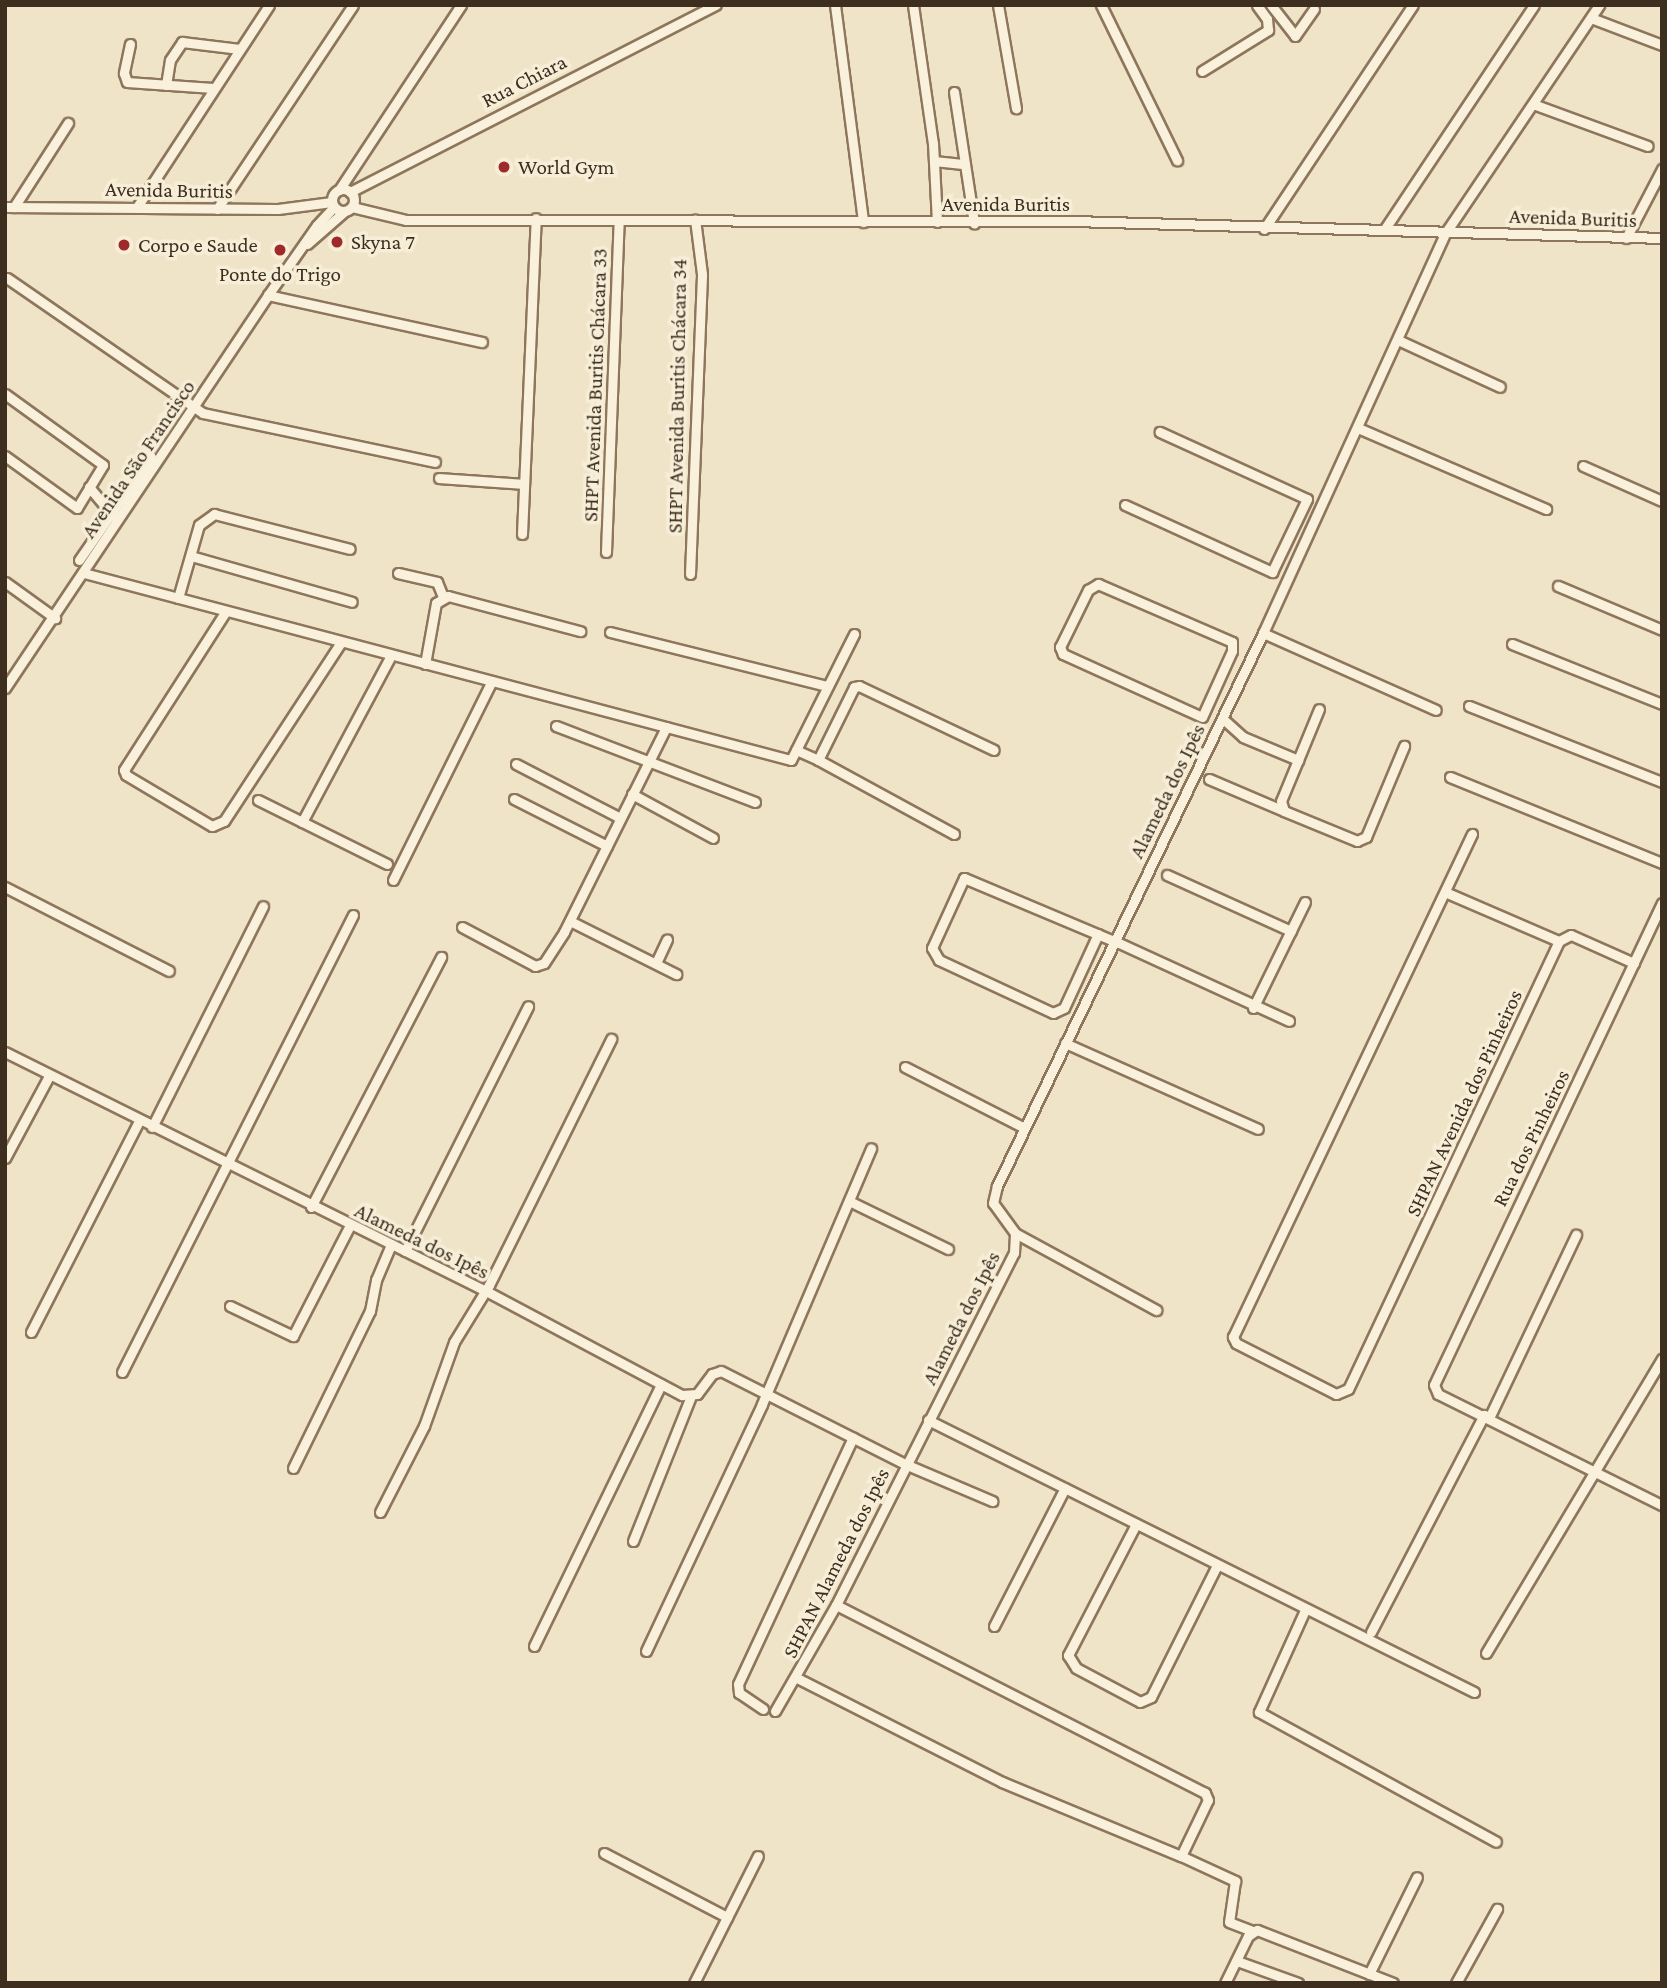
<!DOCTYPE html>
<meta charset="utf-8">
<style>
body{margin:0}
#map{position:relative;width:1667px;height:1988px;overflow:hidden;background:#f0e4c8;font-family:"Crimson Pro",serif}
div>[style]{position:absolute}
.roads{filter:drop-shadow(2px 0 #8d765c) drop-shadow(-2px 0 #8d765c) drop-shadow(0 2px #8d765c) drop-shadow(0 -2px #8d765c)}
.minor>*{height:9px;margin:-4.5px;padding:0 4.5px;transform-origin:4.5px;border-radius:4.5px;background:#faf1dc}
.minor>.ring{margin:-4.5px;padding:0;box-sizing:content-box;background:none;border:9px solid #faf1dc;border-radius:50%}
.dots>*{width:19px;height:19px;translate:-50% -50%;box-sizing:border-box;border:4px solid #f7eed8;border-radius:50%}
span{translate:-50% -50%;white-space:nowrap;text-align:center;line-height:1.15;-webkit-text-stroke:7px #f7eed8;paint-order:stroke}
.street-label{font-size:21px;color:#3d2e20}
.poi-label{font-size:21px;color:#3d2e20}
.left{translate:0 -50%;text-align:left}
.frame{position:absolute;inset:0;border:7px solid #3d2e20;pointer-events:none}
</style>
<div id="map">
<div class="roads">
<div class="minor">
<div style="left:835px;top:5px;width:219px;rotate:82.6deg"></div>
<div style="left:913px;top:5px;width:139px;rotate:81.8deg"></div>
<div style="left:933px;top:143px;width:79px;rotate:87.1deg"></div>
<div style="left:998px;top:5px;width:105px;rotate:80.1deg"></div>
<div style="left:1101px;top:5px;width:173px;rotate:63.9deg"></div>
<div style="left:1271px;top:5px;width:39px;rotate:52deg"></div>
<div style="left:1295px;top:36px;width:33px;rotate:-55deg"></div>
<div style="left:1591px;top:18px;width:76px;rotate:20.8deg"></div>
<div style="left:130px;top:44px;width:30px;rotate:102deg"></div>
<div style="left:124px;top:73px;width:9px;rotate:72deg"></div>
<div style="left:127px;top:82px;width:86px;rotate:4deg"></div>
<div style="left:1202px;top:71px;width:78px;rotate:-31.8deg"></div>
<div style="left:1268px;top:30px;width:11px;rotate:-95deg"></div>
<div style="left:1267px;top:19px;width:17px;rotate:-126deg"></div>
<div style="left:166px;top:85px;width:25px;rotate:-81deg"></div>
<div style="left:170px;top:60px;width:22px;rotate:-56deg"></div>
<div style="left:182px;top:42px;width:58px;rotate:6.9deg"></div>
<div style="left:954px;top:92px;width:133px;rotate:81.3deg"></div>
<div style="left:1533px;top:104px;width:122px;rotate:20.1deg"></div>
<div style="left:934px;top:161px;width:31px;rotate:6deg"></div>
<div class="ring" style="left:332px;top:189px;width:13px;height:13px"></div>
<div style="left:339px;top:190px;width:222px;rotate:-56.6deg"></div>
<div style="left:350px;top:192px;width:411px;rotate:-27.1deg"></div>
<div style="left:5px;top:207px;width:273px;rotate:0.4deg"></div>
<div style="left:278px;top:209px;width:54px;rotate:-7.4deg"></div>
<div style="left:14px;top:207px;width:100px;rotate:-57.3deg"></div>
<div style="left:137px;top:207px;width:241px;rotate:-56.8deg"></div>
<div style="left:352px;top:207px;width:56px;rotate:13.5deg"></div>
<div style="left:406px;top:220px;width:667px;rotate:0.09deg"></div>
<div style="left:1073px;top:221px;width:589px;rotate:1.65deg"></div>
<div style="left:217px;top:209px;width:245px;rotate:-56.3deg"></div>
<div style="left:1264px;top:229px;width:269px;rotate:-56.4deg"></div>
<div style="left:1384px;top:230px;width:270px;rotate:-56.3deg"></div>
<div style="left:1626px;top:238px;width:78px;rotate:-62.4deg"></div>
<div style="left:307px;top:244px;width:50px;rotate:-41deg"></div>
<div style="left:7px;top:278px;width:238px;rotate:34.6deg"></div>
<div style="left:203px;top:413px;width:237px;rotate:11.9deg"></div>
<div style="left:268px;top:295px;width:219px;rotate:12.4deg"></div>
<div style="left:1398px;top:340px;width:112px;rotate:24.7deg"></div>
<div style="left:5px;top:394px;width:121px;rotate:35.9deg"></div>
<div style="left:103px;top:465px;width:50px;rotate:121.2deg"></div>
<div style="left:77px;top:508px;width:89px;rotate:-144.2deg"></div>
<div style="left:1358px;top:428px;width:205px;rotate:23.3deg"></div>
<div style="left:1583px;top:466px;width:86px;rotate:23.9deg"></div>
<div style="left:439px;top:478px;width:85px;rotate:4deg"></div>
<div style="left:89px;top:487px;width:38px;rotate:50deg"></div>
<div style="left:1125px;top:505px;width:162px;rotate:24.5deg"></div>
<div style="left:1272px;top:572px;width:81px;rotate:-64.4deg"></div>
<div style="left:1307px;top:499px;width:162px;rotate:-155.5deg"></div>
<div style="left:522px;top:534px;width:316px;rotate:-87.5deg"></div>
<div style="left:606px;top:552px;width:331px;rotate:-87.8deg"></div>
<div style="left:191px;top:556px;width:167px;rotate:15.9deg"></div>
<div style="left:79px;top:560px;width:126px;rotate:-55.3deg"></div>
<div style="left:84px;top:573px;width:731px;rotate:14.82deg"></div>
<div style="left:791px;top:760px;width:141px;rotate:-63.4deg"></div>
<div style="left:398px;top:573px;width:40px;rotate:13deg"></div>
<div style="left:437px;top:582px;width:16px;rotate:68deg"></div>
<div style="left:690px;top:574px;width:300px;rotate:-87.7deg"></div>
<div style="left:702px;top:274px;width:55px;rotate:-97.3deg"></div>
<div style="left:5px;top:582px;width:62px;rotate:35.8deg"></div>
<div style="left:1098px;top:584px;width:146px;rotate:23.4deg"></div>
<div style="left:1232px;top:642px;width:9px;rotate:90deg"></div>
<div style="left:1232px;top:651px;width:72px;rotate:114.4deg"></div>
<div style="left:1202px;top:717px;width:153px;rotate:-155.6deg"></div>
<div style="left:1063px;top:654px;width:8px;rotate:-113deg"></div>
<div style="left:1060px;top:647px;width:64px;rotate:-63.8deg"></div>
<div style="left:1088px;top:590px;width:12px;rotate:-31deg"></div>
<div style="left:1558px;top:586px;width:113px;rotate:22.9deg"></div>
<div style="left:178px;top:598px;width:76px;rotate:-74deg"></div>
<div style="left:199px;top:525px;width:19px;rotate:-36deg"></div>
<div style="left:214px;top:514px;width:140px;rotate:14.4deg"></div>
<div style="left:226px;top:611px;width:189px;rotate:122.7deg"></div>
<div style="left:124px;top:770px;width:5px;rotate:68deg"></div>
<div style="left:126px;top:775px;width:100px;rotate:30.7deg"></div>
<div style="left:212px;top:826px;width:13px;rotate:-23deg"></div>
<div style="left:224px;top:821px;width:214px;rotate:-56.8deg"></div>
<div style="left:610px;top:632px;width:223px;rotate:14deg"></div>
<div style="left:1263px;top:633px;width:189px;rotate:24deg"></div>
<div style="left:1512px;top:644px;width:162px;rotate:21.8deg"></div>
<div style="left:425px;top:664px;width:62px;rotate:-79.8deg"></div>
<div style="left:436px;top:603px;width:14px;rotate:-30deg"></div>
<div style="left:448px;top:596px;width:137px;rotate:14.9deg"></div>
<div style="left:5px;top:688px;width:473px;rotate:-56.2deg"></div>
<div style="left:268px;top:295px;width:85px;rotate:-55deg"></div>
<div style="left:317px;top:225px;width:25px;rotate:-47deg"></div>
<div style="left:1469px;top:706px;width:207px;rotate:21.5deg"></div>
<div style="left:1222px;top:718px;width:28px;rotate:42deg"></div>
<div style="left:1243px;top:737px;width:60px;rotate:22.7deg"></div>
<div style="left:1298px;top:760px;width:44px;rotate:112.5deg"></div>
<div style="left:1281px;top:801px;width:10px;rotate:73deg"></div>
<div style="left:1284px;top:811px;width:79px;rotate:22.3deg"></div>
<div style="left:1357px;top:841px;width:10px;rotate:-24deg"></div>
<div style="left:1366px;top:837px;width:99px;rotate:-67.3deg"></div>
<div style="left:556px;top:726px;width:213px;rotate:20.9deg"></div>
<div style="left:796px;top:750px;width:24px;rotate:24deg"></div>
<div style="left:1298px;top:760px;width:55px;rotate:-67.6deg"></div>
<div style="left:516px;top:764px;width:117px;rotate:27.4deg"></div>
<div style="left:1450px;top:777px;width:229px;rotate:22.1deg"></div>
<div style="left:1209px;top:779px;width:82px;rotate:23.1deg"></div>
<div style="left:632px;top:794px;width:92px;rotate:28.5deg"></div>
<div style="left:514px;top:799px;width:104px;rotate:26.8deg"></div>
<div style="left:258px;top:800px;width:144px;rotate:26.4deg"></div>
<div style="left:302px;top:822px;width:189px;rotate:-61.9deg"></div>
<div style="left:954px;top:834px;width:155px;rotate:-151.4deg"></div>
<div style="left:818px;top:760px;width:81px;rotate:-63.7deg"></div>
<div style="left:854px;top:687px;width:5px;rotate:-11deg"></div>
<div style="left:859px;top:686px;width:149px;rotate:25.4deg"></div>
<div style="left:1167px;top:875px;width:136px;rotate:24.3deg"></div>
<div style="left:393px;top:880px;width:222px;rotate:-63.6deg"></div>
<div style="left:5px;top:887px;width:184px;rotate:27.1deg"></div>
<div style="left:1445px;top:892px;width:124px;rotate:23.3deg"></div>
<div style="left:1559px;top:941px;width:495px;rotate:115.2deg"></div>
<div style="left:1348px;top:1389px;width:13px;rotate:157deg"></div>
<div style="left:1336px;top:1394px;width:112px;rotate:-153deg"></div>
<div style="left:1236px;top:1343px;width:7px;rotate:-117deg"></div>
<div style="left:1233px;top:1337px;width:557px;rotate:-64.59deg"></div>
<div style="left:1662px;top:903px;width:533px;rotate:115.32deg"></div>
<div style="left:1434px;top:1385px;width:10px;rotate:66deg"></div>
<div style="left:1438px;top:1394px;width:250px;rotate:26.4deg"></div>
<div style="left:570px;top:921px;width:119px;rotate:26.6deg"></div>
<div style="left:462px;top:927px;width:83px;rotate:28.1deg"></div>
<div style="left:535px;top:966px;width:9px;rotate:-18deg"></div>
<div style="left:544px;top:963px;width:37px;rotate:-57deg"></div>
<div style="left:564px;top:932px;width:229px;rotate:-63.5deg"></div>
<div style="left:1098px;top:934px;width:81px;rotate:114.7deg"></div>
<div style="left:1064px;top:1008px;width:12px;rotate:156deg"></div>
<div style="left:1053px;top:1013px;width:126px;rotate:-155.1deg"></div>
<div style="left:939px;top:960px;width:14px;rotate:-120deg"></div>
<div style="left:932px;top:948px;width:77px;rotate:-65.4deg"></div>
<div style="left:964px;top:878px;width:168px;rotate:22.8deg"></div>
<div style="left:1119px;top:943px;width:187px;rotate:24.6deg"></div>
<div style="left:1559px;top:941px;width:13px;rotate:-27deg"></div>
<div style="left:1571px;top:935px;width:69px;rotate:24deg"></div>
<div style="left:656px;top:963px;width:26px;rotate:-65deg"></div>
<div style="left:1253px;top:1008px;width:118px;rotate:-63.9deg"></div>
<div style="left:1065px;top:1043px;width:211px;rotate:24deg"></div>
<div style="left:5px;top:1052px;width:537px;rotate:26.42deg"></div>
<div style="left:486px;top:1291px;width:222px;rotate:28deg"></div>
<div style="left:682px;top:1395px;width:15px;rotate:-4deg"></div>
<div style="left:697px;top:1394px;width:25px;rotate:-53deg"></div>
<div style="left:712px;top:1374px;width:9px;rotate:-18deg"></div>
<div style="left:721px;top:1371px;width:206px;rotate:26.8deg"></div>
<div style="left:905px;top:1464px;width:95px;rotate:23deg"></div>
<div style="left:905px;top:1067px;width:132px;rotate:27deg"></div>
<div style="left:152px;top:1127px;width:247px;rotate:-63.3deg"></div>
<div style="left:5px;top:1158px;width:93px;rotate:-61.8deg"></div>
<div style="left:849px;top:1201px;width:110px;rotate:25.9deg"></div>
<div style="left:311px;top:1207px;width:282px;rotate:-62.5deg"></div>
<div style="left:1015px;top:1233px;width:161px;rotate:28.6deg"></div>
<div style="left:405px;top:1251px;width:274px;rotate:-63.3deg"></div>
<div style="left:230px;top:1306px;width:70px;rotate:25.5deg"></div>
<div style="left:293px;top:1336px;width:125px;rotate:-62.8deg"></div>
<div style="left:31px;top:1332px;width:237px;rotate:-62.9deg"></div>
<div style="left:122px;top:1372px;width:512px;rotate:-63.18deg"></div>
<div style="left:1489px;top:1418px;width:203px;rotate:-64.6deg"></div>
<div style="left:928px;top:1420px;width:610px;rotate:26.48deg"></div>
<div style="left:293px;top:1468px;width:175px;rotate:-63.9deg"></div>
<div style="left:370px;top:1311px;width:32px;rotate:-79deg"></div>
<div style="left:376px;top:1280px;width:39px;rotate:-67deg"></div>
<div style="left:380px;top:1512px;width:97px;rotate:-62.9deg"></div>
<div style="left:424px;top:1426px;width:89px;rotate:-70.3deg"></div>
<div style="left:454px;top:1342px;width:67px;rotate:-58.4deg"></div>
<div style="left:489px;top:1285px;width:275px;rotate:-63.6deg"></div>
<div style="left:1136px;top:1524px;width:148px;rotate:117.4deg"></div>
<div style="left:1068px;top:1655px;width:15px;rotate:58deg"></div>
<div style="left:1076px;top:1668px;width:72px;rotate:28deg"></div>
<div style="left:1140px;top:1702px;width:12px;rotate:-24deg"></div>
<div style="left:1151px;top:1697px;width:148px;rotate:-63.4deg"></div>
<div style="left:633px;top:1541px;width:156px;rotate:-68.2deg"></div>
<div style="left:1305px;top:1610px;width:112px;rotate:114.3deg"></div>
<div style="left:1259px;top:1712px;width:270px;rotate:28.7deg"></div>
<div style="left:994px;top:1626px;width:155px;rotate:-62.8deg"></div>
<div style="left:1371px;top:1632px;width:245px;rotate:-62.5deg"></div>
<div style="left:534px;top:1646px;width:291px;rotate:-64.1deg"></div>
<div style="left:646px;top:1651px;width:273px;rotate:-64.8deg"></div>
<div style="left:762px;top:1404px;width:278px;rotate:-66.9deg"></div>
<div style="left:1486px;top:1653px;width:343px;rotate:-59.1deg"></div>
<div style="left:797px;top:1678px;width:230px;rotate:26.9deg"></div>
<div style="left:1002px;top:1782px;width:194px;rotate:22.5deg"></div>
<div style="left:1181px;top:1856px;width:62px;rotate:-64.3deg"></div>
<div style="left:1208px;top:1800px;width:8px;rotate:-113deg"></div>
<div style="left:1205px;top:1793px;width:414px;rotate:-153deg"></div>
<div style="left:763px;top:1709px;width:29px;rotate:-146deg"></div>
<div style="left:739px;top:1693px;width:9px;rotate:-96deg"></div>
<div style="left:738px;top:1684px;width:272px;rotate:-65deg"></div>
<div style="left:775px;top:1711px;width:122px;rotate:-60.1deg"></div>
<div style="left:836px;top:1605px;width:394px;rotate:-63.2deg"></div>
<div style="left:1014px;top:1253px;width:20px;rotate:-87deg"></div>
<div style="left:1015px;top:1233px;width:37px;rotate:-126deg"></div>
<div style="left:993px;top:1203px;width:17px;rotate:-77deg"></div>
<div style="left:997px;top:1186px;width:614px;rotate:-64.31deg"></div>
<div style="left:1263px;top:633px;width:441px;rotate:-65.5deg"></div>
<div style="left:1446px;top:232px;width:274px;rotate:-56deg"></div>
<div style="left:604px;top:1853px;width:139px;rotate:27.5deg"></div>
<div style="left:1181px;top:1856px;width:60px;rotate:24.8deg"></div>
<div style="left:1235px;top:1881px;width:41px;rotate:98.3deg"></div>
<div style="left:1229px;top:1922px;width:25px;rotate:21deg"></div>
<div style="left:1237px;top:1961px;width:65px;rotate:19.8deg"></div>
<div style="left:1369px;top:1974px;width:108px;rotate:-63.7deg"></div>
<div style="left:694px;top:1983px;width:142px;rotate:-63.3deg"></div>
<div style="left:1225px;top:1983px;width:52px;rotate:-63.9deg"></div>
<div style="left:1248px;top:1936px;width:11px;rotate:-34deg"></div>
<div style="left:1257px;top:1930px;width:146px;rotate:21.3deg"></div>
<div style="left:1456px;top:1983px;width:85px;rotate:-61deg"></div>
</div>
</div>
<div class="dots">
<div style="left:504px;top:167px;background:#9e2a2b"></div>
<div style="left:337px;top:242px;background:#9e2a2b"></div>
<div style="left:124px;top:245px;background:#9e2a2b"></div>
<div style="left:280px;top:250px;background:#9e2a2b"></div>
</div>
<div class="street-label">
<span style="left:524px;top:81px;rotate:-27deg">Rua Chiara</span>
<span style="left:169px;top:190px;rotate:1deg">Avenida Buritis</span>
<span style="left:1006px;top:204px">Avenida Buritis</span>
<span style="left:1573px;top:218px;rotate:2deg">Avenida Buritis</span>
<span style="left:595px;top:385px;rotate:-88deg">SHPT Avenida Buritis Chácara 33</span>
<span style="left:677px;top:396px;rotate:-89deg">SHPT Avenida Buritis Chácara 34</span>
<span style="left:138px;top:459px;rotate:-56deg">Avenida São Francisco</span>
<span style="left:1167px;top:791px;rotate:-64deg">Alameda dos Ipês</span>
<span style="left:1464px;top:1103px;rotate:-65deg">SHPAN Avenida dos Pinheiros</span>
<span style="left:1531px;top:1138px;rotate:-64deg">Rua dos Pinheiros</span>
<span style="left:422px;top:1241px;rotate:26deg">Alameda dos Ipês</span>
<span style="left:961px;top:1318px;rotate:-63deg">Alameda dos Ipês</span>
<span style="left:836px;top:1563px;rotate:-63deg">SHPAN Alameda dos Ipês</span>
</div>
<div class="poi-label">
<span class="left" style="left:518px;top:167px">World Gym</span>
<span class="left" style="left:351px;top:242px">Skyna 7</span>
<span class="left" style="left:138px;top:245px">Corpo e Saude</span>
<span style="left:280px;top:274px">Ponte do Trigo</span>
</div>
<div class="frame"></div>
</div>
